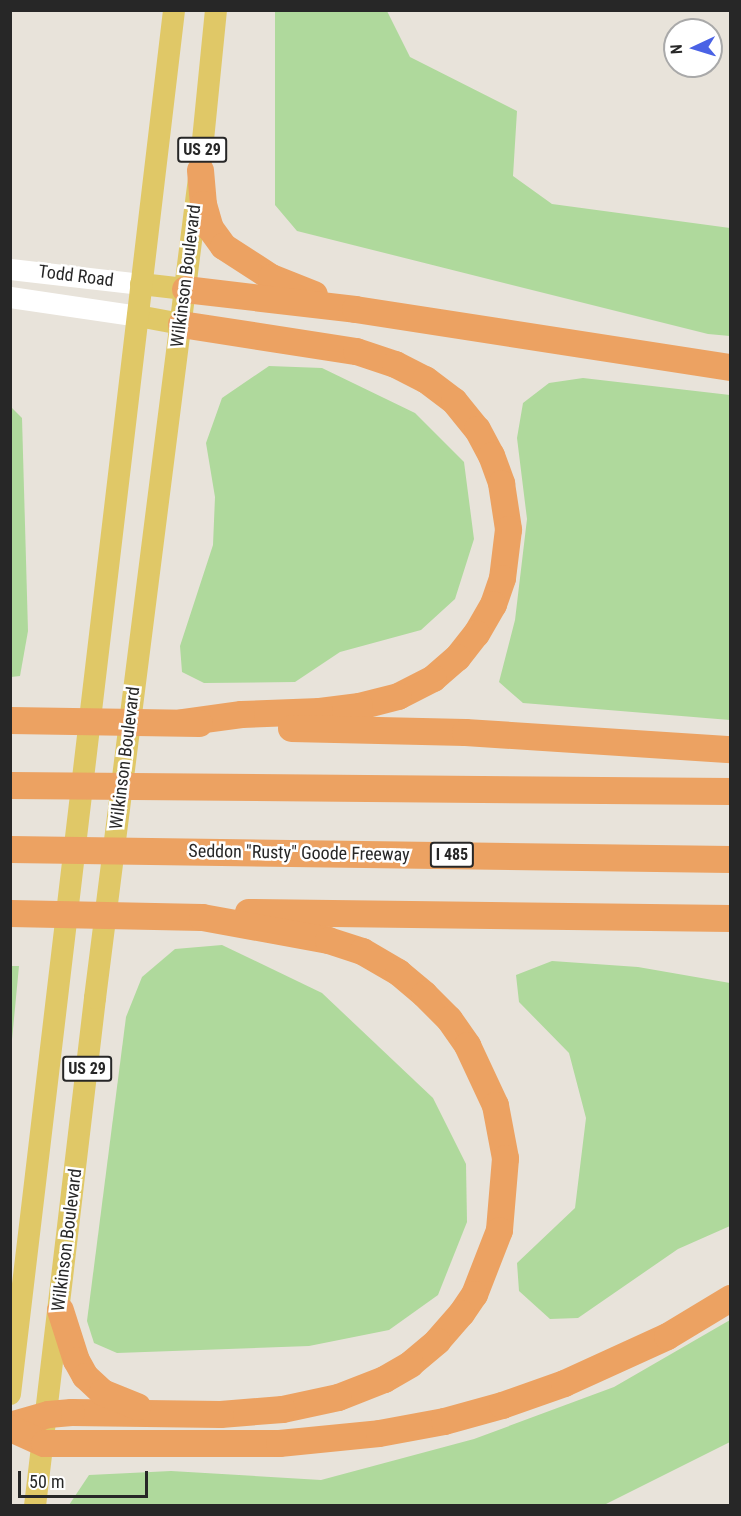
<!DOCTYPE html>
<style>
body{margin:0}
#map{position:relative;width:741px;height:1516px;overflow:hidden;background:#e8e3da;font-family:"Roboto Condensed",sans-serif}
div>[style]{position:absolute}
.green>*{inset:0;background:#afd99c}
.secondary>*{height:21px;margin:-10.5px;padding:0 10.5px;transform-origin:10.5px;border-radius:10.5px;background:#fff}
.primary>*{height:22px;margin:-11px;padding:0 11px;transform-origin:11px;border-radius:11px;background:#e0c867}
.highway>*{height:27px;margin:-13.5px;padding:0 13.5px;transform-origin:13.5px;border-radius:13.5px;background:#eca262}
span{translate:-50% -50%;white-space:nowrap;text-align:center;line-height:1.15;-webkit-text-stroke:5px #fff;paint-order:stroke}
.shield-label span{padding:2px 4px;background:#fff;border:2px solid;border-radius:4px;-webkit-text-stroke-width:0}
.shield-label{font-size:16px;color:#272727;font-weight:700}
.street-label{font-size:18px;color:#272727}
.frame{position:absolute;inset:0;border:12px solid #272727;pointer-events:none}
.north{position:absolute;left:663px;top:18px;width:60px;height:60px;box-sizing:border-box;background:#fff;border:2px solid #a9a9a9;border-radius:50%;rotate:266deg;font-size:16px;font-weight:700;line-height:24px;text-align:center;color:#272727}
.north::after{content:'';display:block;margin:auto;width:21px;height:27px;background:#4a62e5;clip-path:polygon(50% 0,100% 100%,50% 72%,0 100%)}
.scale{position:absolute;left:18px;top:1471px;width:130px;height:27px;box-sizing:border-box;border:3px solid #272727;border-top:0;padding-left:8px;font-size:18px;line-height:21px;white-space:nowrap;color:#272727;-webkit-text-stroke:4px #fff;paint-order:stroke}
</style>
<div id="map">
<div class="green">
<div style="clip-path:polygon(275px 11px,387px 11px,410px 57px,517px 111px,513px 176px,552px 204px,730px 228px,730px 336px,708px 334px,297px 231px,275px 205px)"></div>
<div style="clip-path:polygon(269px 366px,322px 368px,415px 413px,464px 462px,474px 539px,455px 599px,421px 630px,340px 652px,295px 682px,204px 683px,182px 672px,180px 646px,213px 545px,215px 497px,206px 443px,222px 398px)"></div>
<div style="clip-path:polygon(583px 378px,730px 395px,730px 720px,523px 703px,499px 682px,515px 620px,527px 519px,517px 438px,523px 403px,549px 383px)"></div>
<div style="clip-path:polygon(11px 407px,22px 418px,28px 631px,20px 676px,11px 677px)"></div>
<div style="clip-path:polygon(222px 945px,322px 993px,433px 1098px,466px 1164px,467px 1222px,438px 1295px,389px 1330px,309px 1346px,117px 1353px,94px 1343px,87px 1321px,126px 1017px,142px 977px,175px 949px)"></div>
<div style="clip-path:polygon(552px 961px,638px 967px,730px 983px,730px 1226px,678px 1249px,578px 1318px,550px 1319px,519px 1291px,517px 1263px,575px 1208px,586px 1118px,569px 1053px,519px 1002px,516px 975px)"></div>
<div style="clip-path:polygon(11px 966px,19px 966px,11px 1050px,10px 966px)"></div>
<div style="clip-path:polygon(730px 1320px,730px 1442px,604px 1505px,69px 1505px,89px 1475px,171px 1471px,321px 1480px,474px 1439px,614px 1387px)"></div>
</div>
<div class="secondary">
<div style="left:10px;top:269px;width:132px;rotate:6.5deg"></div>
<div style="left:10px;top:297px;width:129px;rotate:8.4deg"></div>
</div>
<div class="primary">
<div style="left:141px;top:284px;width:44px;rotate:6.5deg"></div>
<div style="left:138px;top:316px;width:44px;rotate:10.5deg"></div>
<div style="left:10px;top:1394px;width:1394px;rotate:-83.24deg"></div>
<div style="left:35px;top:1506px;width:512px;rotate:-83.26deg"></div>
<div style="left:95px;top:998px;width:835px;rotate:-82.77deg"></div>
<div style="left:200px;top:170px;width:161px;rotate:-84.3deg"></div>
</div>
<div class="highway">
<div style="left:200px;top:170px;width:34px;rotate:85deg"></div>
<div style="left:203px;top:204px;width:25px;rotate:74deg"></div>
<div style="left:210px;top:228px;width:22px;rotate:54deg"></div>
<div style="left:223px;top:246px;width:57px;rotate:32.9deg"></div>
<div style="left:271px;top:277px;width:46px;rotate:21.6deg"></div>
<div style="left:185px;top:289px;width:171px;rotate:6.7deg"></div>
<div style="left:355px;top:309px;width:379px;rotate:8.8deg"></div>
<div style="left:181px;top:324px;width:177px;rotate:8.8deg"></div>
<div style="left:356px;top:351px;width:41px;rotate:18.4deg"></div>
<div style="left:395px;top:364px;width:34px;rotate:27deg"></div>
<div style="left:425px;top:379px;width:36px;rotate:37deg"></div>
<div style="left:454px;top:401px;width:36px;rotate:51deg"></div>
<div style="left:477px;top:429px;width:30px;rotate:62deg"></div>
<div style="left:491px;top:455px;width:30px;rotate:70deg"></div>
<div style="left:501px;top:483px;width:47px;rotate:81.3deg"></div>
<div style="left:508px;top:529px;width:49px;rotate:97deg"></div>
<div style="left:502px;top:578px;width:28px;rotate:109deg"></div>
<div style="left:493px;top:604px;width:34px;rotate:120deg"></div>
<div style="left:476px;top:633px;width:31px;rotate:128deg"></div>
<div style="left:457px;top:657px;width:32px;rotate:139deg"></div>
<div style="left:433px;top:678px;width:39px;rotate:153deg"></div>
<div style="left:398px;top:696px;width:40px;rotate:165.6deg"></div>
<div style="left:359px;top:706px;width:40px;rotate:172.9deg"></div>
<div style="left:319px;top:711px;width:78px;rotate:177.8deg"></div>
<div style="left:241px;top:714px;width:60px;rotate:172.3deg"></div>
<div style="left:10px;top:720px;width:189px;rotate:0.9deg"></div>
<div style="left:291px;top:728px;width:174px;rotate:1.3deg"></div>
<div style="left:465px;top:732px;width:266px;rotate:3.7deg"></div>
<div style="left:10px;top:785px;width:720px;rotate:0.48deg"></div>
<div style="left:10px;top:849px;width:720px;rotate:0.8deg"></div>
<div style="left:248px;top:912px;width:482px;rotate:0.7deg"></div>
<div style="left:10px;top:913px;width:192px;rotate:1.2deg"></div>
<div style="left:202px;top:917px;width:128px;rotate:10.3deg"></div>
<div style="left:328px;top:940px;width:36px;rotate:18deg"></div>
<div style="left:362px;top:951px;width:42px;rotate:30.3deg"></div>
<div style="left:398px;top:972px;width:34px;rotate:40deg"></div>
<div style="left:424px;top:994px;width:35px;rotate:45deg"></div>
<div style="left:449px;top:1019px;width:32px;rotate:55deg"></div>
<div style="left:467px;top:1045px;width:66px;rotate:65deg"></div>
<div style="left:495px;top:1105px;width:54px;rotate:79.3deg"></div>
<div style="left:505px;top:1158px;width:72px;rotate:94.8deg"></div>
<div style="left:499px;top:1230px;width:69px;rotate:111.3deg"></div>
<div style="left:474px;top:1294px;width:23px;rotate:124deg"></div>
<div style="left:461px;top:1313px;width:37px;rotate:131deg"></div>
<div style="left:437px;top:1341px;width:35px;rotate:140deg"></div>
<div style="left:410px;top:1364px;width:30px;rotate:150deg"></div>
<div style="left:384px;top:1379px;width:49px;rotate:158.6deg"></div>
<div style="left:338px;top:1397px;width:57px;rotate:167.9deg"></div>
<div style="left:282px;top:1409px;width:62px;rotate:175.4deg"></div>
<div style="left:220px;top:1414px;width:149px;rotate:-179.2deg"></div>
<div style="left:71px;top:1412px;width:23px;rotate:175deg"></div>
<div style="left:48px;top:1414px;width:40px;rotate:164deg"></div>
<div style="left:60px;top:1310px;width:52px;rotate:72.3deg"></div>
<div style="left:76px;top:1360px;width:18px;rotate:61deg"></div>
<div style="left:85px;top:1376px;width:23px;rotate:43deg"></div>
<div style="left:102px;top:1392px;width:38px;rotate:22deg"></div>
<div style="left:10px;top:1428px;width:37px;rotate:24deg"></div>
<div style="left:44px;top:1443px;width:235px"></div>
<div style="left:279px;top:1443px;width:100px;rotate:-5.7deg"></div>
<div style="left:379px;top:1433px;width:66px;rotate:-10.5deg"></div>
<div style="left:444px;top:1421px;width:60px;rotate:-15.4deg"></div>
<div style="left:502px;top:1405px;width:66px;rotate:-19.5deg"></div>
<div style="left:564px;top:1383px;width:113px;rotate:-24.5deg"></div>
<div style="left:667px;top:1336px;width:74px;rotate:-31.1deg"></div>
</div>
<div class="shield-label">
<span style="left:202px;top:150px">US 29</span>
<span style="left:452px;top:855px">I 485</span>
<span style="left:87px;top:1069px">US 29</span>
</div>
<div class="street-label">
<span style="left:76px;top:276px;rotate:7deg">Todd Road</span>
<span style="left:186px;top:276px;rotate:-83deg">Wilkinson Boulevard</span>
<span style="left:125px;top:758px;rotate:-83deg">Wilkinson Boulevard</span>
<span style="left:299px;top:853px;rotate:1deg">Seddon "Rusty" Goode Freeway</span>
<span style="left:67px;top:1240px;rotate:-83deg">Wilkinson Boulevard</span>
</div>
<div class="frame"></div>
<div class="north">N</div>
<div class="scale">50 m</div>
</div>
